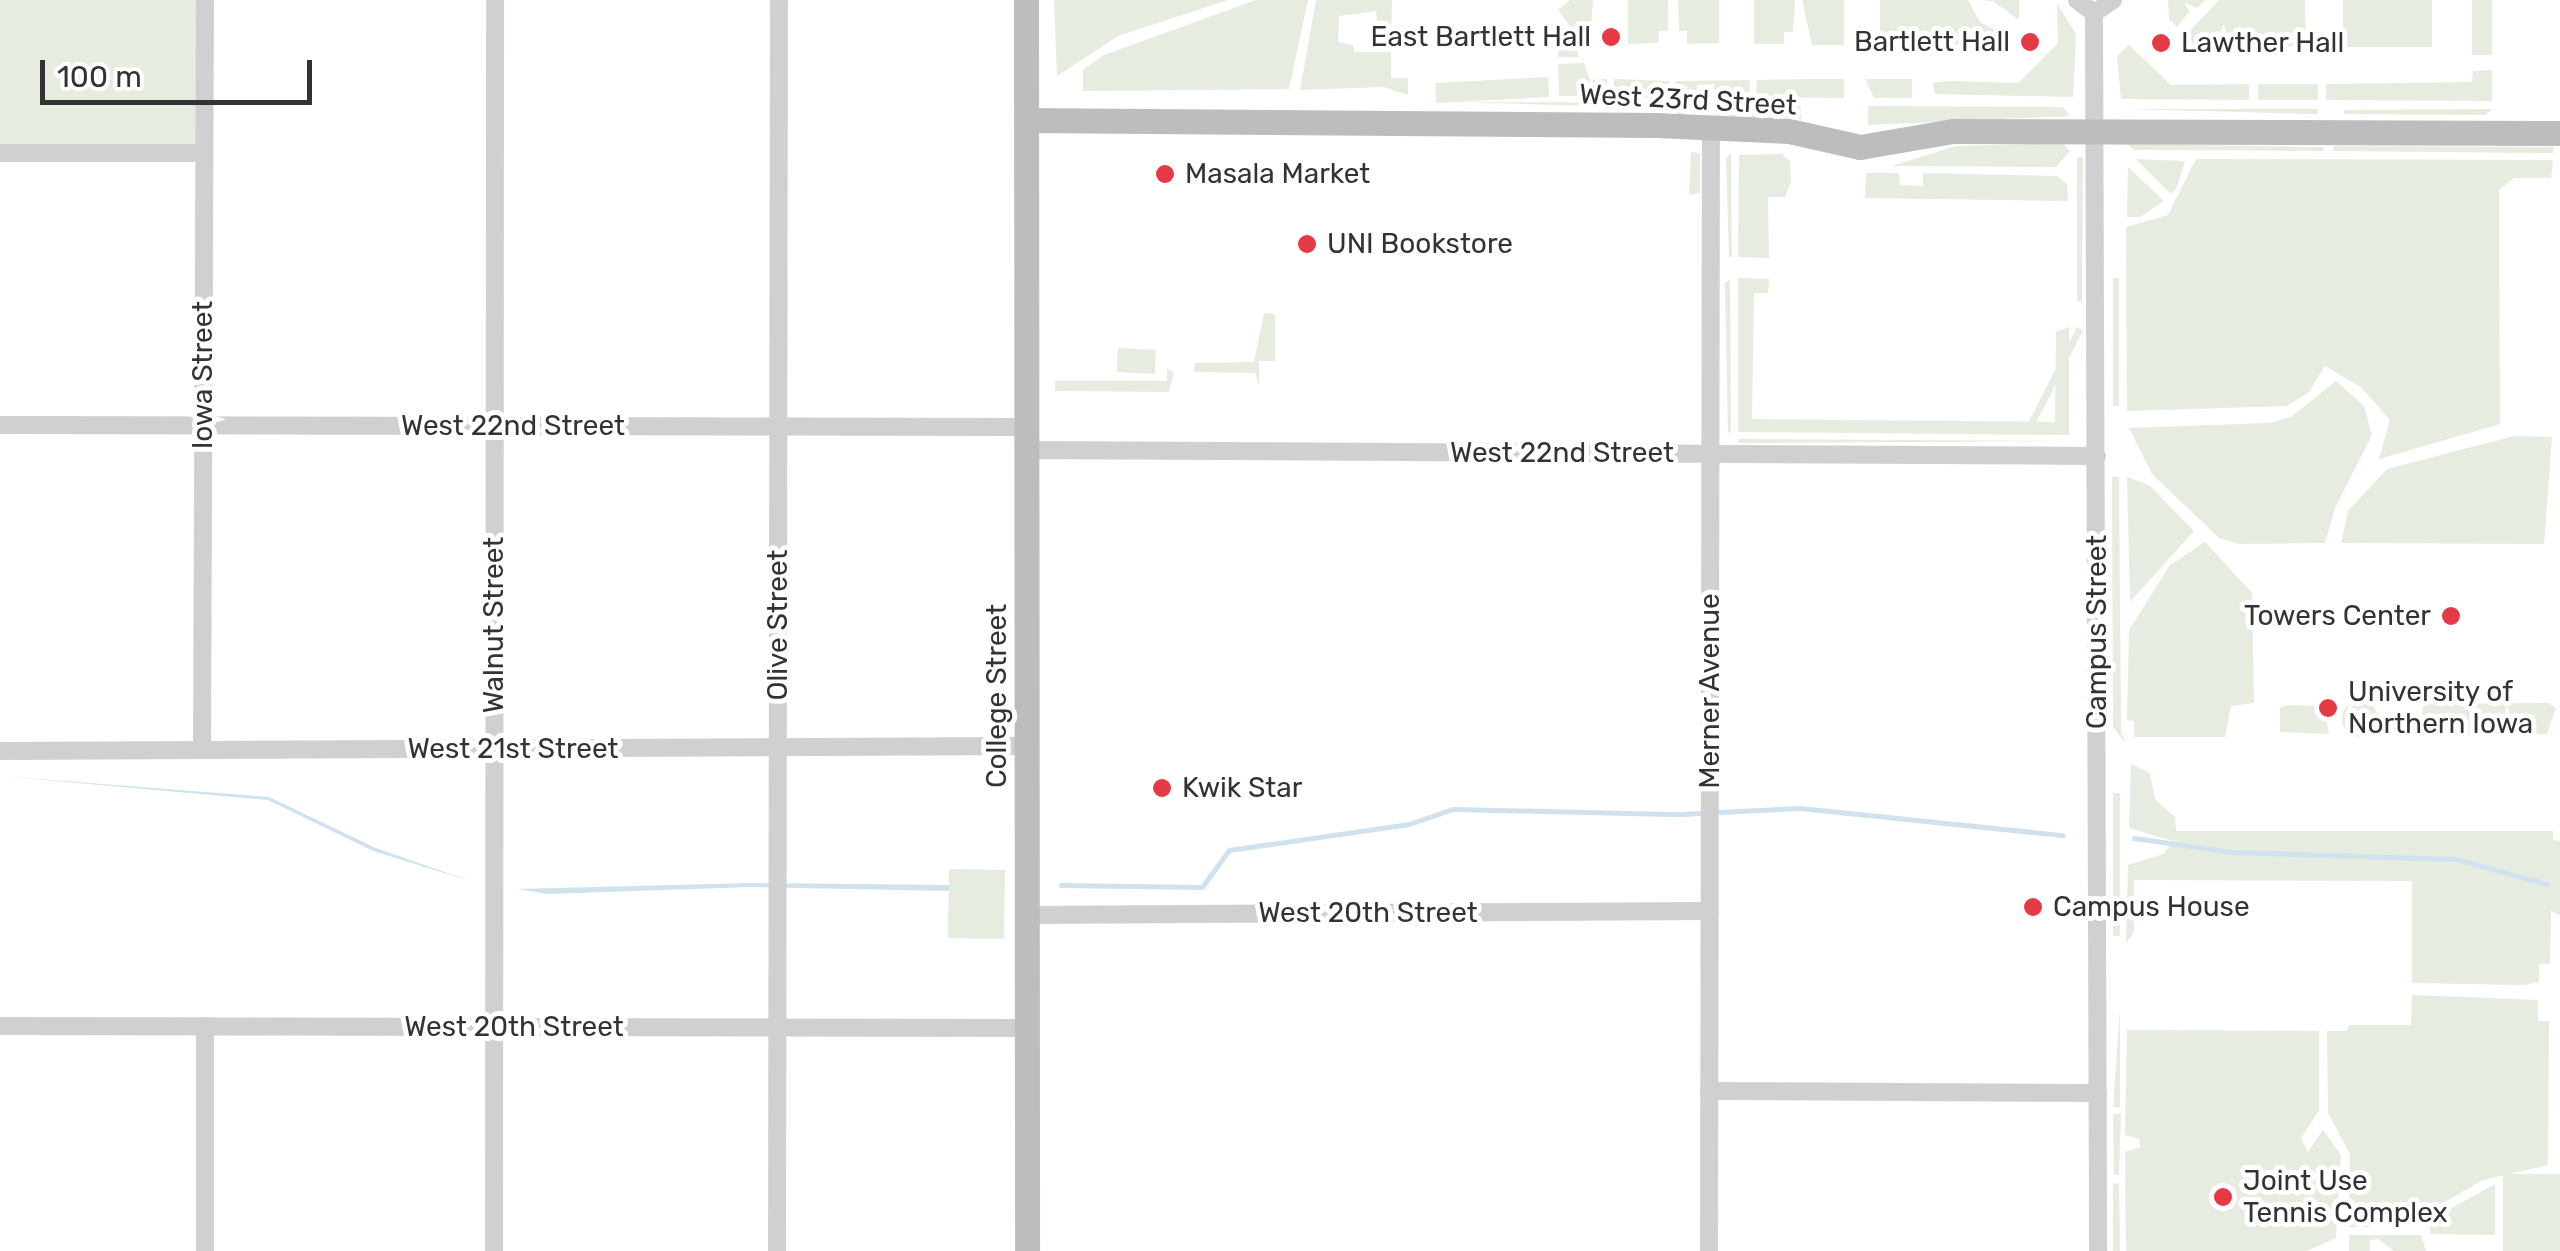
<!DOCTYPE html>
<style>
body{margin:0}
#map{position:relative;width:2560px;height:1251px;overflow:hidden;background:#fff;font-family:Rubik,sans-serif}
div>[style]{position:absolute}
.green>*{inset:0;background:#e6ecdf;transform-origin:0 0}
.round{border-radius:50%}
.water>*{inset:0;background:#cfe2ee}
.stream>*{height:5px;margin:-2.5px;padding:0 2.5px;transform-origin:2.5px;border-radius:2.5px;background:#cfe2ee}
.street>*{height:18px;margin:-9px;padding:0 9px;transform-origin:9px;border-radius:9px;background:#d0d0d0}
.secondary>*{height:25px;margin:-12.5px;padding:0 12.5px;transform-origin:12.5px;border-radius:12.5px;background:#bdbdbd}
.dots>*{width:28px;height:28px;translate:-50% -50%;box-sizing:border-box;border:5px solid #fff;border-radius:50%}
span{translate:-50% -50%;white-space:nowrap;text-align:center;line-height:1.15;-webkit-text-stroke:10px #fff;paint-order:stroke}
.poi-label{font-size:28px;color:#333}
.right{translate:-100% -50%;text-align:right}
.left{translate:0 -50%;text-align:left}
.street-label{font-size:28px;color:#333}
.scale{position:absolute;left:40px;top:60px;width:272px;height:45px;box-sizing:border-box;border:5px solid #333;border-top:0;padding-left:12px;font-size:30px;line-height:35px;white-space:nowrap;color:#333;-webkit-text-stroke:8px #fff;paint-order:stroke}
</style>
<div id="map">
<div class="green">
<div style="left:0;top:0;width:205px;height:153px"></div>
<div style="clip-path:polygon(1054px 0,1228px 0,1118px 36px,1057px 76px)"></div>
<div style="clip-path:polygon(1256px 0,1308px 0,1289px 89px,1083px 91px,1083px 70px,1104px 55px)"></div>
<div style="clip-path:polygon(1316px 0,1392px 0,1391px 45px,1379px 45px,1376px 11px,1339px 16px,1338px 42px,1353px 45px,1354px 52px,1391px 52px,1391px 78px,1408px 78px,1408px 95px,1383px 87px,1300px 90px)"></div>
<div style="clip-path:polygon(1570px 0,1593px 0,1589px 52px,1558px 10px)"></div>
<div style="clip-path:polygon(1628px 0,1668px 0,1668px 31px,1659px 31px,1658px 43px,1628px 44px)"></div>
<div style="clip-path:polygon(1678px 0,1719px 0,1719px 43px,1687px 44px,1687px 31px,1679px 31px)"></div>
<div style="clip-path:polygon(1754px 0,1795px 0,1793px 32px,1784px 32px,1784px 44px,1754px 44px)"></div>
<div style="clip-path:polygon(1802px 0,1844px 0,1844px 45px,1812px 45px)"></div>
<div style="clip-path:polygon(1880px 0,1968px 0,1980px 22px,1997px 31px,1994px 45px,1880px 44px)"></div>
<div style="clip-path:polygon(1979px 0,2019px 0,2019px 20px,1993px 1px)"></div>
<div style="clip-path:polygon(2168px 0,2205px 0,2197px 8px,2185px 3px,2189px 12px,2177px 27px,2169px 19px)"></div>
<div style="clip-path:polygon(2219px 0,2305px 0,2306px 47px,2243px 44px,2241px 35px,2216px 31px,2208px 46px,2196px 46px,2185px 36px)"></div>
<div style="left:2343px;top:0;width:89px;height:47px"></div>
<div style="left:2472px;top:0;width:20px;height:55px"></div>
<div style="clip-path:polygon(2057px 3px,2076px 34px,2073px 97px,1935px 94px,1933px 83px,1948px 81px,2018px 83px,2058px 43px)"></div>
<div style="clip-path:polygon(1557px 20px,1573px 35px,1579px 57px,1558px 57px)"></div>
<div style="clip-path:polygon(2129px 45px,2171px 85px,2249px 84px,2249px 100px,2121px 99px,2117px 56px)"></div>
<div style="clip-path:polygon(1584px 63px,1590px 80px,1607px 79px,1606px 96px,1559px 96px,1558px 64px)"></div>
<div style="clip-path:polygon(2492px 70px,2492px 101px,2326px 100px,2326px 84px,2472px 82px,2473px 71px)"></div>
<div style="left:1548px;top:77px;width:20px;height:113px;rotate:87deg"></div>
<div style="left:1614px;top:79px;width:56px;height:18px;rotate:2deg"></div>
<div style="clip-path:polygon(1815px 79px,1844px 79px,1844px 98px,1761px 97px,1756px 91px,1757px 80px)"></div>
<div style="clip-path:polygon(1865px 79px,1912px 79px,1912px 98px,1874px 98px)"></div>
<div style="clip-path:polygon(1750px 80px,1749px 97px,1715px 97px,1714px 84px,1697px 85px,1696px 98px,1675px 97px,1676px 81px)"></div>
<div style="left:2258px;top:84px;width:60px;height:16px"></div>
<div style="clip-path:polygon(1451px 102px,1682px 103px,1685px 117px,1665px 108px)"></div>
<div style="clip-path:polygon(1800px 104px,1802px 119px,1716px 116px,1718px 104px)"></div>
<div style="clip-path:polygon(1868px 106px,2063px 107px,2070px 116px,1868px 125px)"></div>
<div style="clip-path:polygon(2127px 109px,2318px 109px,2317px 114px)"></div>
<div style="clip-path:polygon(2493px 109px,2485px 115px,2344px 114px,2344px 110px)"></div>
<div style="clip-path:polygon(2063px 143px,2070px 151px,2056px 167px,1892px 166px,1956px 146px)"></div>
<div style="clip-path:polygon(2127px 144px,2323px 147px,2323px 151px,2134px 150px)"></div>
<div style="clip-path:polygon(2334px 146px,2554px 147px,2553px 153px,2333px 151px)"></div>
<div style="clip-path:polygon(1691px 152px,1700px 153px,1700px 193px,1689px 195px)"></div>
<div style="clip-path:polygon(1731px 153px,1732px 257px,1729px 257px,1726px 158px)"></div>
<div style="clip-path:polygon(1782px 154px,1790px 161px,1791px 182px,1785px 197px,1768px 197px,1769px 258px,1738px 257px,1739px 155px)"></div>
<div style="clip-path:polygon(2077px 157px,2083px 157px,2082px 302px,2077px 301px)"></div>
<div style="clip-path:polygon(2136px 159px,2185px 161px,2177px 187px,2171px 194px)"></div>
<div style="clip-path:polygon(2196px 159px,2553px 160px,2551px 178px,2514px 178px,2499px 190px,2500px 424px,2379px 459px,2390px 420px,2361px 387px,2325px 366px,2309px 392px,2287px 406px,2127px 411px,2126px 227px,2168px 215px)"></div>
<div style="clip-path:polygon(2128px 167px,2164px 201px,2140px 217px,2127px 217px)"></div>
<div style="clip-path:polygon(1866px 173px,1899px 173px,1900px 185px,1923px 186px,1923px 173px,2057px 176px,2067px 184px,2068px 201px,1865px 198px)"></div>
<div style="clip-path:polygon(1738px 278px,1769px 279px,1768px 293px,1754px 293px,1752px 419px,2055px 422px,2056px 332px,2069px 327px,2069px 435px,1738px 432px)"></div>
<div style="left:2113px;top:278px;width:6px;height:128px"></div>
<div style="clip-path:polygon(1730px 279px,1731px 432px,1728px 433px,1725px 283px)"></div>
<div style="clip-path:polygon(1264px 313px,1275px 314px,1275px 361px,1259px 361px,1259px 385px,1255px 373px,1194px 372px,1195px 363px,1254px 362px)"></div>
<div style="left:2077px;top:327px;width:7px;height:107px;rotate:27deg"></div>
<div style="left:1118px;top:348px;width:38px;height:24px;rotate:3deg"></div>
<div style="clip-path:polygon(1167px 369px,1174px 372px,1169px 392px,1055px 391px,1055px 381px,1167px 381px)"></div>
<div style="clip-path:polygon(2336px 381px,2364px 406px,2372px 435px,2335px 508px,2325px 543px,2239px 544px,2219px 538px,2152px 474px,2129px 428px,2269px 423px,2291px 417px)"></div>
<div style="clip-path:polygon(2514px 436px,2552px 437px,2544px 544px,2341px 543px,2348px 511px,2387px 469px)"></div>
<div style="clip-path:polygon(1738px 439px,2068px 441px,1739px 443px)"></div>
<div style="clip-path:polygon(2112px 477px,2119px 477px,2121px 733px,2126px 744px,2113px 727px)"></div>
<div style="clip-path:polygon(2127px 477px,2149px 485px,2194px 531px,2130px 602px)"></div>
<div style="clip-path:polygon(2205px 542px,2252px 593px,2254px 703px,2231px 706px,2225px 737px,2134px 737px,2134px 721px,2127px 720px,2129px 630px,2170px 565px)"></div>
<div class="round" style="left:2342px;top:701px;width:36px;height:36px"></div>
<div style="clip-path:polygon(2549px 703px,2556px 708px,2547px 734px,2435px 735px,2422px 718px,2423px 704px)"></div>
<div style="clip-path:polygon(2287px 705px,2324px 706px,2329px 734px,2280px 732px,2280px 708px)"></div>
<div style="clip-path:polygon(2131px 764px,2150px 773px,2155px 799px,2175px 817px,2176px 831px,2553px 831px,2553px 840px,2560px 841px,2560px 915px,2551px 911px,2550px 964px,2539px 964px,2539px 982px,2524px 985px,2412px 983px,2412px 881px,2134px 880px,2134px 932px,2126px 943px,2128px 865px,2164px 854px,2173px 841px,2129px 828px)"></div>
<div style="left:2113px;top:793px;width:7px;height:143px"></div>
<div style="left:949px;top:869px;width:56px;height:69px;rotate:1deg"></div>
<div style="clip-path:polygon(2412px 995px,2538px 1000px,2538px 1021px,2549px 1021px,2548px 1165px,2483px 1180px,2407px 1224px,2406px 1212px,2375px 1213px,2373px 1227px,2349px 1227px,2350px 1154px,2328px 1113px,2327px 1031px,2347px 1031px,2349px 1025px,2411px 1025px)"></div>
<div style="clip-path:polygon(2120px 1009px,2120px 1108px,2113px 1107px)"></div>
<div style="clip-path:polygon(2127px 1030px,2319px 1031px,2319px 1111px,2301px 1138px,2308px 1152px,2323px 1130px,2341px 1155px,2336px 1238px,2307px 1251px,2126px 1251px,2125px 1152px,2140px 1147px,2139px 1139px,2125px 1135px)"></div>
<div style="clip-path:polygon(2121px 1113px,2119px 1175px,2114px 1175px,2113px 1115px)"></div>
<div style="left:2560px;top:1174px;width:77px;height:57px;rotate:90deg"></div>
<div style="clip-path:polygon(2119px 1183px,2120px 1251px,2113px 1251px,2113px 1184px)"></div>
<div style="clip-path:polygon(2495px 1184px,2495px 1235px,2430px 1234px,2430px 1220px)"></div>
<div style="clip-path:polygon(2349px 1235px,2421px 1235px,2426px 1251px,2394px 1251px,2378px 1239px,2370px 1240px,2370px 1251px,2349px 1251px)"></div>
</div>
<div class="water">
<div style="clip-path:polygon(0 776px,269px 797px,376px 848px,470px 881px,373px 851px,268px 800px)"></div>
<div style="clip-path:polygon(751px 883px,949px 885px,949px 891px,750px 887px,548px 894px,517px 889px)"></div>
</div>
<div class="stream">
<div style="left:2134px;top:838px;width:99px;rotate:8.1deg"></div>
<div style="left:2232px;top:852px;width:224px;rotate:1.8deg"></div>
<div style="left:2456px;top:859px;width:94px;rotate:15.4deg"></div>
<div style="left:1061px;top:885px;width:141px;rotate:0.8deg"></div>
<div style="left:1202px;top:887px;width:46px;rotate:-53.9deg"></div>
<div style="left:1229px;top:850px;width:182px;rotate:-8.2deg"></div>
<div style="left:1409px;top:824px;width:46px;rotate:-18.8deg"></div>
<div style="left:1453px;top:809px;width:228px;rotate:1.3deg"></div>
<div style="left:1681px;top:814px;width:119px;rotate:-2.9deg"></div>
<div style="left:1800px;top:808px;width:264px;rotate:5.9deg"></div>
</div>
<div class="street">
<div style="left:2077px;top:0;width:21px;rotate:37deg"></div>
<div style="left:2094px;top:13px;width:23px;rotate:-34deg"></div>
<div style="left:2094px;top:13px;width:1238px;rotate:89.81deg"></div>
<div style="left:0;top:153px;width:204px"></div>
<div style="left:0;top:425px;width:1027px;rotate:0.11deg"></div>
<div style="left:1027px;top:450px;width:1070px;rotate:0.32deg"></div>
<div style="left:202px;top:750px;width:750px;rotate:-89.77deg"></div>
<div style="left:0;top:751px;width:1027px;rotate:-0.28deg"></div>
<div style="left:1027px;top:915px;width:683px;rotate:-0.34deg"></div>
<div style="left:0;top:1026px;width:1027px;rotate:0.11deg"></div>
<div style="left:205px;top:1026px;width:225px;rotate:90deg"></div>
<div style="left:1709px;top:1091px;width:389px;rotate:0.3deg"></div>
<div style="left:494px;top:1251px;width:1251px;rotate:-89.95deg"></div>
<div style="left:777px;top:1251px;width:1251px;rotate:-89.91deg"></div>
<div style="left:1709px;top:1251px;width:1121px;rotate:-89.9deg"></div>
</div>
<div class="secondary">
<div style="left:1026px;top:0;width:1251px;rotate:89.95deg"></div>
<div style="left:1026px;top:120px;width:630px;rotate:0.45deg"></div>
<div style="left:1656px;top:125px;width:133px;rotate:2.6deg"></div>
<div style="left:1789px;top:131px;width:73px;rotate:12.7deg"></div>
<div style="left:1860px;top:147px;width:94px;rotate:-9.8deg"></div>
<div style="left:1953px;top:131px;width:607px;rotate:0.19deg"></div>
</div>
<div class="dots">
<div style="left:1611px;top:37px;background:#e63946"></div>
<div style="left:2030px;top:42px;background:#e63946"></div>
<div style="left:2161px;top:43px;background:#e63946"></div>
<div style="left:1165px;top:174px;background:#e63946"></div>
<div style="left:1307px;top:244px;background:#e63946"></div>
<div style="left:2451px;top:616px;background:#e63946"></div>
<div style="left:2328px;top:708px;background:#e63946"></div>
<div style="left:1162px;top:788px;background:#e63946"></div>
<div style="left:2033px;top:907px;background:#e63946"></div>
<div style="left:2223px;top:1197px;background:#e63946"></div>
</div>
<div class="poi-label">
<span class="right" style="left:1591px;top:37px">East Bartlett Hall</span>
<span class="right" style="left:2010px;top:42px">Bartlett Hall</span>
<span class="left" style="left:2181px;top:43px">Lawther Hall</span>
<span class="left" style="left:1185px;top:174px">Masala Market</span>
<span class="left" style="left:1327px;top:244px">UNI Bookstore</span>
<span class="right" style="left:2431px;top:616px">Towers Center</span>
<span class="left" style="left:2348px;top:708px">University of<br>Northern Iowa</span>
<span class="left" style="left:1182px;top:788px">Kwik Star</span>
<span class="left" style="left:2053px;top:907px">Campus House</span>
<span class="left" style="left:2243px;top:1197px">Joint Use<br>Tennis Complex</span>
</div>
<div class="street-label">
<span style="left:1688px;top:100px;rotate:3deg">West 23rd Street</span>
<span style="left:203px;top:375px;rotate:-90deg">Iowa Street</span>
<span style="left:513px;top:426px">West 22nd Street</span>
<span style="left:1562px;top:453px">West 22nd Street</span>
<span style="left:494px;top:625px;rotate:-90deg">Walnut Street</span>
<span style="left:778px;top:625px;rotate:-90deg">Olive Street</span>
<span style="left:2097px;top:632px;rotate:-90deg">Campus Street</span>
<span style="left:1710px;top:691px;rotate:-90deg">Merner Avenue</span>
<span style="left:997px;top:696px;rotate:-90deg">College Street</span>
<span style="left:513px;top:749px">West 21st Street</span>
<span style="left:1368px;top:913px">West 20th Street</span>
<span style="left:514px;top:1027px">West 20th Street</span>
</div>
<div class="scale">100 m</div>
</div>
